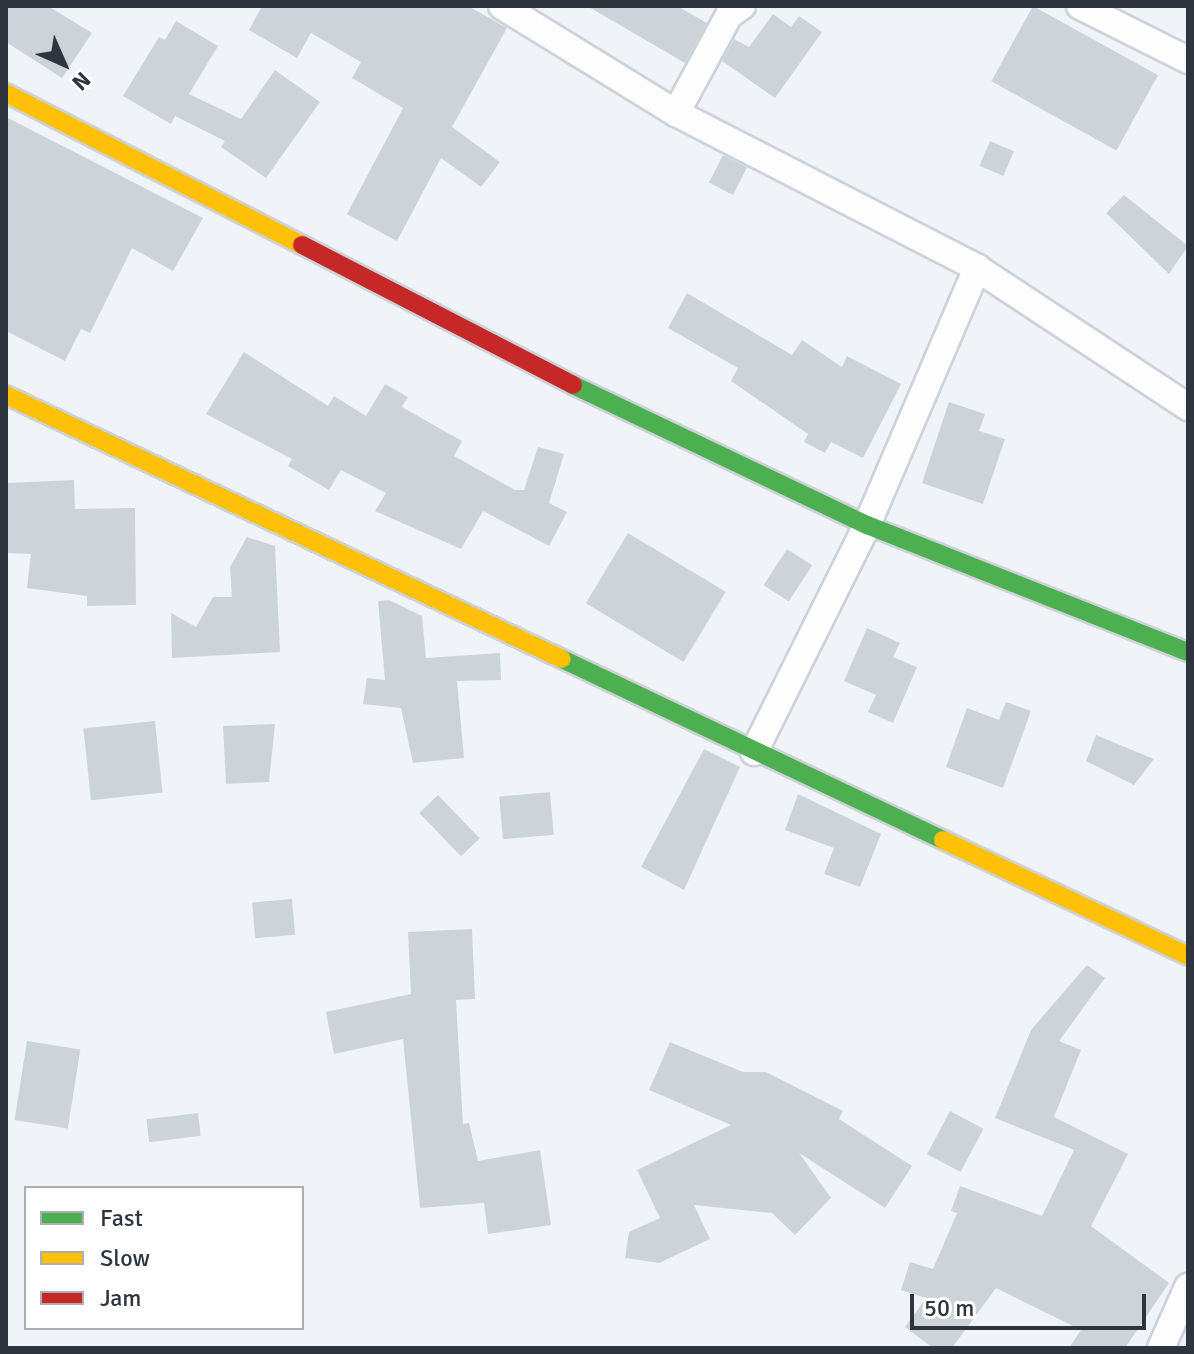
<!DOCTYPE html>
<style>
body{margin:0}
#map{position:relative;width:1194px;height:1354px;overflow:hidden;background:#f0f4f8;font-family:Signika,sans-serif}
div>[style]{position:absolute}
.building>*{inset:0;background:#cdd4d9;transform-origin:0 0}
.roads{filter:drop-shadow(2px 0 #cdd2d8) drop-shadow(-2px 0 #cdd2d8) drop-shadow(0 2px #cdd2d8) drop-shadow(0 -2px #cdd2d8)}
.street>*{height:26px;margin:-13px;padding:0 13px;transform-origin:13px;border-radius:13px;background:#fdfdfe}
.fast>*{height:18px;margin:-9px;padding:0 9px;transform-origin:9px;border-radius:9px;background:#4caf50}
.slow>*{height:18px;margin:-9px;padding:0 9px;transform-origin:9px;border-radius:9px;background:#ffc107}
.jam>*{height:18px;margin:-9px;padding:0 9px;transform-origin:9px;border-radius:9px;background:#c62828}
span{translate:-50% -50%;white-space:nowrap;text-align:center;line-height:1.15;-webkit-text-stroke:6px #fff;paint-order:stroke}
.frame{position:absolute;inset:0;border:8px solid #2f353f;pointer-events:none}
.legend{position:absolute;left:24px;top:1186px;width:280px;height:144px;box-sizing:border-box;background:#fff;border:2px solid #acaeb2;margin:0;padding:10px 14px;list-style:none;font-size:24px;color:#2f353f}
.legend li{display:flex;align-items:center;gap:16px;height:40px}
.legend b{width:40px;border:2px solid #acaeb2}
.north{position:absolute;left:24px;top:24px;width:80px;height:80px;-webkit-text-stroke:6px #fff;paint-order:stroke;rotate:135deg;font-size:22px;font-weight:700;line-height:32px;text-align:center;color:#2f353f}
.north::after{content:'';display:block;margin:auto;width:28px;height:36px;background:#2f353f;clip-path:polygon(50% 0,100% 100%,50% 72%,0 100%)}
.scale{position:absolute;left:910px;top:1294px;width:236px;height:36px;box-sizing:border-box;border:4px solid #2f353f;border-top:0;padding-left:10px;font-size:24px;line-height:28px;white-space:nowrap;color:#2f353f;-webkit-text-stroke:6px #fff;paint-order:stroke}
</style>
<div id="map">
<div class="building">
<div style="clip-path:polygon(6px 6px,48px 6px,92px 33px,62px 78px,6px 42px)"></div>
<div style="clip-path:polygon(262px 6px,468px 6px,507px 28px,452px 127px,500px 162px,481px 187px,441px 158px,397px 241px,347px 214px,403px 108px,352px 78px,361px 62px,311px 33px,297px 58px,249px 30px)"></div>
<div style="clip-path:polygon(587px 6px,677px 6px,707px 23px,685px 63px)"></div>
<div style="left:1033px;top:6px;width:143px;height:86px;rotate:29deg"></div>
<div style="clip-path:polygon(773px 14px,791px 27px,799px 16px,822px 32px,775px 98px,722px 61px,734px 39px,749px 47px)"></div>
<div style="clip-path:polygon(176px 21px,218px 46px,189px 94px,241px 119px,275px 70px,320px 102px,266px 178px,221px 147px,225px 141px,175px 116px,171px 124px,123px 96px,159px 37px,165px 40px)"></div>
<div style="clip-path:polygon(6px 117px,203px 218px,173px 271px,132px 248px,90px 333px,81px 329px,65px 361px,6px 331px)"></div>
<div style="left:990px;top:141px;width:26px;height:27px;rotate:23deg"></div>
<div style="left:723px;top:155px;width:27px;height:31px;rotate:27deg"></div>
<div style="clip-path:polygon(1124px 195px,1188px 246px,1169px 274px,1106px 213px)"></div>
<div style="clip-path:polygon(687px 293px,792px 355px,802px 340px,842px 367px,847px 356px,901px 384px,863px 458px,831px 442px,825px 453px,804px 442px,808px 434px,731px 381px,738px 368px,668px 328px)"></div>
<div style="clip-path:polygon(244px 352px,328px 406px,334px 396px,366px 416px,385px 384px,408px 397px,402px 407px,462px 441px,454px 456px,515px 490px,524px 490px,538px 447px,564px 454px,549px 503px,567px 512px,549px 546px,483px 511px,461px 549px,375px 511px,386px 493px,341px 470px,329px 490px,288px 466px,292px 459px,206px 414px)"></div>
<div style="clip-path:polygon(949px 402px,985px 414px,979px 431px,1005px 439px,983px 504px,922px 483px)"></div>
<div style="clip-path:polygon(74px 480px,75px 509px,135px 508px,136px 605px,87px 606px,87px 596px,27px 588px,31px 554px,6px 553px,6px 483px)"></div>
<div style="left:628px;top:533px;width:114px;height:82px;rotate:31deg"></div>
<div style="clip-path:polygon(247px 537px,275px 546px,280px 652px,172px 658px,171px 613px,196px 627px,213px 597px,232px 597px,230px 567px)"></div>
<div style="left:787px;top:549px;width:30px;height:43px;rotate:33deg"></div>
<div style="clip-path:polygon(389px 600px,422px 616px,426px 658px,500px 653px,501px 680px,457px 681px,464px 758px,413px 763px,401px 708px,363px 704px,367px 678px,385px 680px,378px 601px)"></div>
<div style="clip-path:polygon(867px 628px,900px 643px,893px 657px,917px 667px,893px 723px,868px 712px,876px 695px,844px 681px)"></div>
<div style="clip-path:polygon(1006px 702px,1031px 711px,1003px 788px,946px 767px,967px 708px,999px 720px)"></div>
<div style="left:155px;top:721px;width:72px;height:72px;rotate:84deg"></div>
<div style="clip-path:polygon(275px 724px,269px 782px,226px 784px,223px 726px)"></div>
<div style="clip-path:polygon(1096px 735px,1154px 759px,1134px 785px,1086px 761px)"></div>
<div style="clip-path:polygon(704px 749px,740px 767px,684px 890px,641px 867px)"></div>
<div style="left:550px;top:792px;width:43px;height:51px;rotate:85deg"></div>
<div style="clip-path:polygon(798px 794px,881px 834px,860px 887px,824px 874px,834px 848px,785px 830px)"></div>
<div style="left:438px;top:795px;width:60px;height:26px;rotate:46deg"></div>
<div style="left:292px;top:899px;width:36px;height:40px;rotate:85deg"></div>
<div style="clip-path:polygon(472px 929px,475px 999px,456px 1000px,463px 1124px,469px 1123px,478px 1161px,540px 1150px,551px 1225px,488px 1234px,484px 1203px,420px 1208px,403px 1039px,334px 1054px,326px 1012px,411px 994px,408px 932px)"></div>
<div style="clip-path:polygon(1087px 965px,1105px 978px,1059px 1041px,1081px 1050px,1054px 1117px,1128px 1154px,1091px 1226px,1169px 1283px,1125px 1348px,1069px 1348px,1081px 1330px,996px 1288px,952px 1348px,933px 1348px,905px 1327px,926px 1298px,901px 1290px,910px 1262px,933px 1269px,957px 1213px,951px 1211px,960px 1186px,1042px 1216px,1074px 1150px,995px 1118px,1031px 1030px)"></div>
<div style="left:27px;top:1041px;width:54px;height:80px;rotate:9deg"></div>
<div style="clip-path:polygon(670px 1042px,743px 1072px,766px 1072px,843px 1111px,839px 1119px,912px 1166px,885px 1208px,799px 1153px,831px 1198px,795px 1235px,772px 1213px,694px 1205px,710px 1239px,659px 1263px,625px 1258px,629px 1232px,660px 1218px,637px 1170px,731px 1125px,649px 1090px)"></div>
<div style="left:950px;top:1111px;width:38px;height:49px;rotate:28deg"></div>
<div style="left:198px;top:1113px;width:23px;height:52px;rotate:83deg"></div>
</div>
<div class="roads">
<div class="street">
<div style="left:502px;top:6px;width:204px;rotate:31.6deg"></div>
<div style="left:676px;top:113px;width:339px;rotate:27.2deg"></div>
<div style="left:977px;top:268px;width:253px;rotate:33.4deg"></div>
<div style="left:1080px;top:6px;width:121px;rotate:26.6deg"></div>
<div style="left:676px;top:113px;width:111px;rotate:-61.6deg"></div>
<div style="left:729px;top:15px;width:16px;rotate:-35deg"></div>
<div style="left:754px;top:752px;width:254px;rotate:-63.5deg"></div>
<div style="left:867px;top:525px;width:280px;rotate:-66.8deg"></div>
<div style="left:1161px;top:1348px;width:67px;rotate:-66.1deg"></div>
</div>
<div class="fast">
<div style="left:573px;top:385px;width:326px;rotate:25.5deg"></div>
<div style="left:867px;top:525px;width:345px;rotate:21.6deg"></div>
<div style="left:562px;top:659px;width:422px;rotate:25.4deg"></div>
</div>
<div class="slow">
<div style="left:6px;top:93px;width:333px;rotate:27.2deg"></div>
<div style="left:6px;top:395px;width:615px;rotate:25.4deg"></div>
<div style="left:943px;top:840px;width:271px;rotate:25.3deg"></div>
</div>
<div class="jam">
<div style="left:302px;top:245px;width:305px;rotate:27.3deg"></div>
</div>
</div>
<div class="frame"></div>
<ul class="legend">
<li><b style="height:10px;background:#4caf50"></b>Fast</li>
<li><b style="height:10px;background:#ffc107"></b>Slow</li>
<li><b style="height:10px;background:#c62828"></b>Jam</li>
</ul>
<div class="north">N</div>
<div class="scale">50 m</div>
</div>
